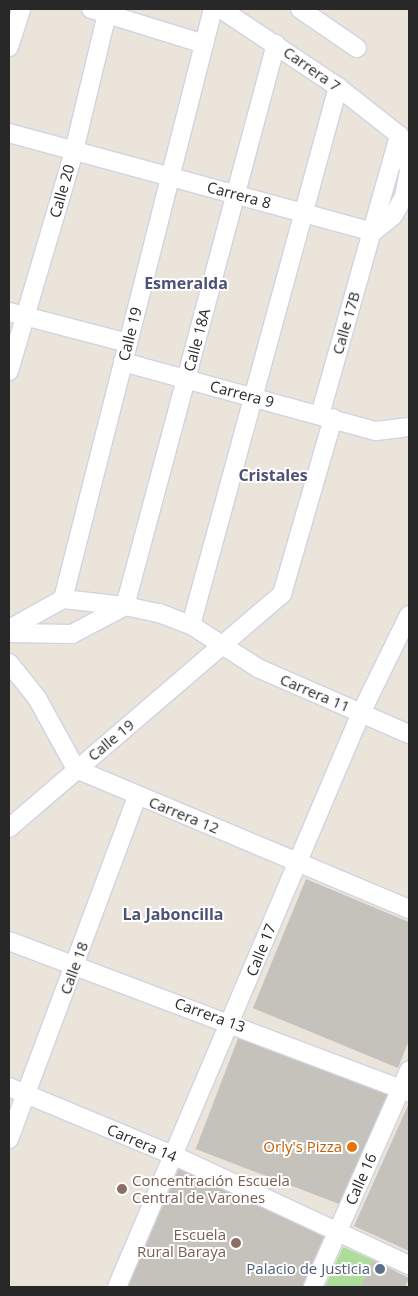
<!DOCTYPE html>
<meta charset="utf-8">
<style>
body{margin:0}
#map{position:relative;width:418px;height:1296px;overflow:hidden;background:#eae4db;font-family:"Open Sans",sans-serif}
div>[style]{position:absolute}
.green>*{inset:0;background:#aedd9b}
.building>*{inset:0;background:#c5c1bb;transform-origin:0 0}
.roads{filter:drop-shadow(1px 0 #d1d3e0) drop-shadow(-1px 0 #d1d3e0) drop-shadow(0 1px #d1d3e0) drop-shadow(0 -1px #d1d3e0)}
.street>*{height:18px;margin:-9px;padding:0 9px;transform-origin:9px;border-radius:9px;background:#fff}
.dots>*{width:14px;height:14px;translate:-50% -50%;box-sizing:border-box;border:2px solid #fff;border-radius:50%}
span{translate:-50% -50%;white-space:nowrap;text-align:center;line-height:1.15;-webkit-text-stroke:4px #fff;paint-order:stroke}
.street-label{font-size:15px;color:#282828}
.food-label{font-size:15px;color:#c56008}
.right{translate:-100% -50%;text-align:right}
.education-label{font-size:15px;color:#785e54}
.left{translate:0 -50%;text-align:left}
.service-label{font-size:15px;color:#4e5e75}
.neighbourhood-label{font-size:16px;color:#4d5175;font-weight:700}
.frame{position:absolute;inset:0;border:10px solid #282828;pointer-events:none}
</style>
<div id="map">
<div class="green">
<div style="clip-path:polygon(343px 1247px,373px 1260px,360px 1287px,325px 1287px)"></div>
</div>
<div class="building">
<div style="clip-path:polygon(306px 879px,409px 922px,409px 1040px,398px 1068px,253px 1008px)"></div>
<div style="left:239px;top:1036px;width:162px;height:121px;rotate:21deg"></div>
<div style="clip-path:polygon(409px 1103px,409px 1251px,354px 1226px)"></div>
<div style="clip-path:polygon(179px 1168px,325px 1234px,302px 1287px,128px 1287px)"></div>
<div style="clip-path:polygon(373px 1260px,409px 1278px,405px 1287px,360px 1287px)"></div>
</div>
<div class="roads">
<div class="street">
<div style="left:91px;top:9px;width:118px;rotate:17.2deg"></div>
<div style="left:221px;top:9px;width:141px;rotate:33.7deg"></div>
<div style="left:338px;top:87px;width:78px;rotate:38.2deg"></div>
<div style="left:399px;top:135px;width:37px;rotate:74deg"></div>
<div style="left:409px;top:171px;width:26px;rotate:101deg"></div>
<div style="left:404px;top:197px;width:22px;rotate:120deg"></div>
<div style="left:393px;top:216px;width:26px;rotate:141deg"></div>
<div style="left:300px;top:9px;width:69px;rotate:34.4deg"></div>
<div style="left:9px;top:47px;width:40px;rotate:-72deg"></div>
<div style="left:9px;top:133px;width:377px;rotate:15.2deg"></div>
<div style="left:9px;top:312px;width:123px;rotate:14.6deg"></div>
<div style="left:123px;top:362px;width:262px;rotate:15.3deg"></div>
<div style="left:376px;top:431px;width:33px;rotate:-7deg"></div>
<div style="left:9px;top:371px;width:229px;rotate:-73.5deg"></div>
<div style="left:74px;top:151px;width:146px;rotate:-76.5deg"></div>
<div style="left:320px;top:415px;width:291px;rotate:-74.2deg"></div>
<div style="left:63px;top:599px;width:62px;rotate:6.4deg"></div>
<div style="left:125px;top:606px;width:582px;rotate:-74.96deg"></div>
<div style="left:63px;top:599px;width:609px;rotate:-75.74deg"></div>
<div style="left:191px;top:625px;width:558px;rotate:-74.72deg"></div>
<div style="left:9px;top:629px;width:62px;rotate:-29.1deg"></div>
<div style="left:9px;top:633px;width:63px;rotate:0.9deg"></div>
<div style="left:72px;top:634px;width:60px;rotate:-27.8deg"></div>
<div style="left:125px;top:606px;width:35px;rotate:12deg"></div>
<div style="left:159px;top:613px;width:34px;rotate:21deg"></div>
<div style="left:191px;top:625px;width:80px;rotate:32.7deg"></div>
<div style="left:258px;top:668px;width:165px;rotate:23.6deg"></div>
<div style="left:9px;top:663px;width:45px;rotate:51.3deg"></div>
<div style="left:37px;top:698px;width:81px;rotate:61.2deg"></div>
<div style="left:76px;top:769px;width:361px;rotate:22.8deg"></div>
<div style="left:9px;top:828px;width:360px;rotate:-40.6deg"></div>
<div style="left:282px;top:594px;width:183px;rotate:-73.8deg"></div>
<div style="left:9px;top:941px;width:428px;rotate:20.7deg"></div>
<div style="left:9px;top:1087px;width:180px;rotate:22.6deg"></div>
<div style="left:175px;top:1156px;width:258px;rotate:25deg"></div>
<div style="left:9px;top:1139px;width:365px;rotate:-69.5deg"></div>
<div style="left:117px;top:1287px;width:624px;rotate:-66.97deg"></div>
<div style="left:361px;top:713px;width:109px;rotate:-63.9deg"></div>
<div style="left:313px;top:1287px;width:237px;rotate:-66.1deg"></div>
</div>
</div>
<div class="dots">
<div style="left:352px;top:1147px;background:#e8710a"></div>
<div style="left:122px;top:1189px;background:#8d6e63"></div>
<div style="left:236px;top:1243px;background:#8d6e63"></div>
<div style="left:380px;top:1269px;background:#5c6f8a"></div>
</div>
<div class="street-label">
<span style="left:312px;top:69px;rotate:35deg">Carrera 7</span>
<span style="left:62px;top:191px;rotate:-74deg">Calle 20</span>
<span style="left:239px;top:195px;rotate:15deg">Carrera 8</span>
<span style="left:346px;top:323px;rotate:-74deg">Calle 17B</span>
<span style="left:130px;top:334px;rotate:-76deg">Calle 19</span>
<span style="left:197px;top:340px;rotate:-75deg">Calle 18A</span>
<span style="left:242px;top:394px;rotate:15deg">Carrera 9</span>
<span style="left:315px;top:693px;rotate:23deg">Carrera 11</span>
<span style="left:111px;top:740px;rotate:-40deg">Calle 19</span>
<span style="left:184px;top:815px;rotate:22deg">Carrera 12</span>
<span style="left:261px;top:950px;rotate:-68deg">Calle 17</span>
<span style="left:74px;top:968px;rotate:-70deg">Calle 18</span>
<span style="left:210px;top:1015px;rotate:20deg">Carrera 13</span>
<span style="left:142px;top:1143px;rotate:23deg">Carrera 14</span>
<span style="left:361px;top:1179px;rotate:-66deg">Calle 16</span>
</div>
<div class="food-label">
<span class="right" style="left:342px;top:1147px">Orly's Pizza</span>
</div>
<div class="education-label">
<span class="left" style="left:132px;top:1189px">Concentración Escuela<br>Central de Varones</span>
<span class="right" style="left:226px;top:1243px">Escuela<br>Rural Baraya</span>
</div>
<div class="service-label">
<span class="right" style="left:370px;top:1269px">Palacio de Justicia</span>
</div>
<div class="neighbourhood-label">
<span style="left:186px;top:283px">Esmeralda</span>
<span style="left:273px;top:475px">Cristales</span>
<span style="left:173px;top:914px">La Jaboncilla</span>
</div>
<div class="frame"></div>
</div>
